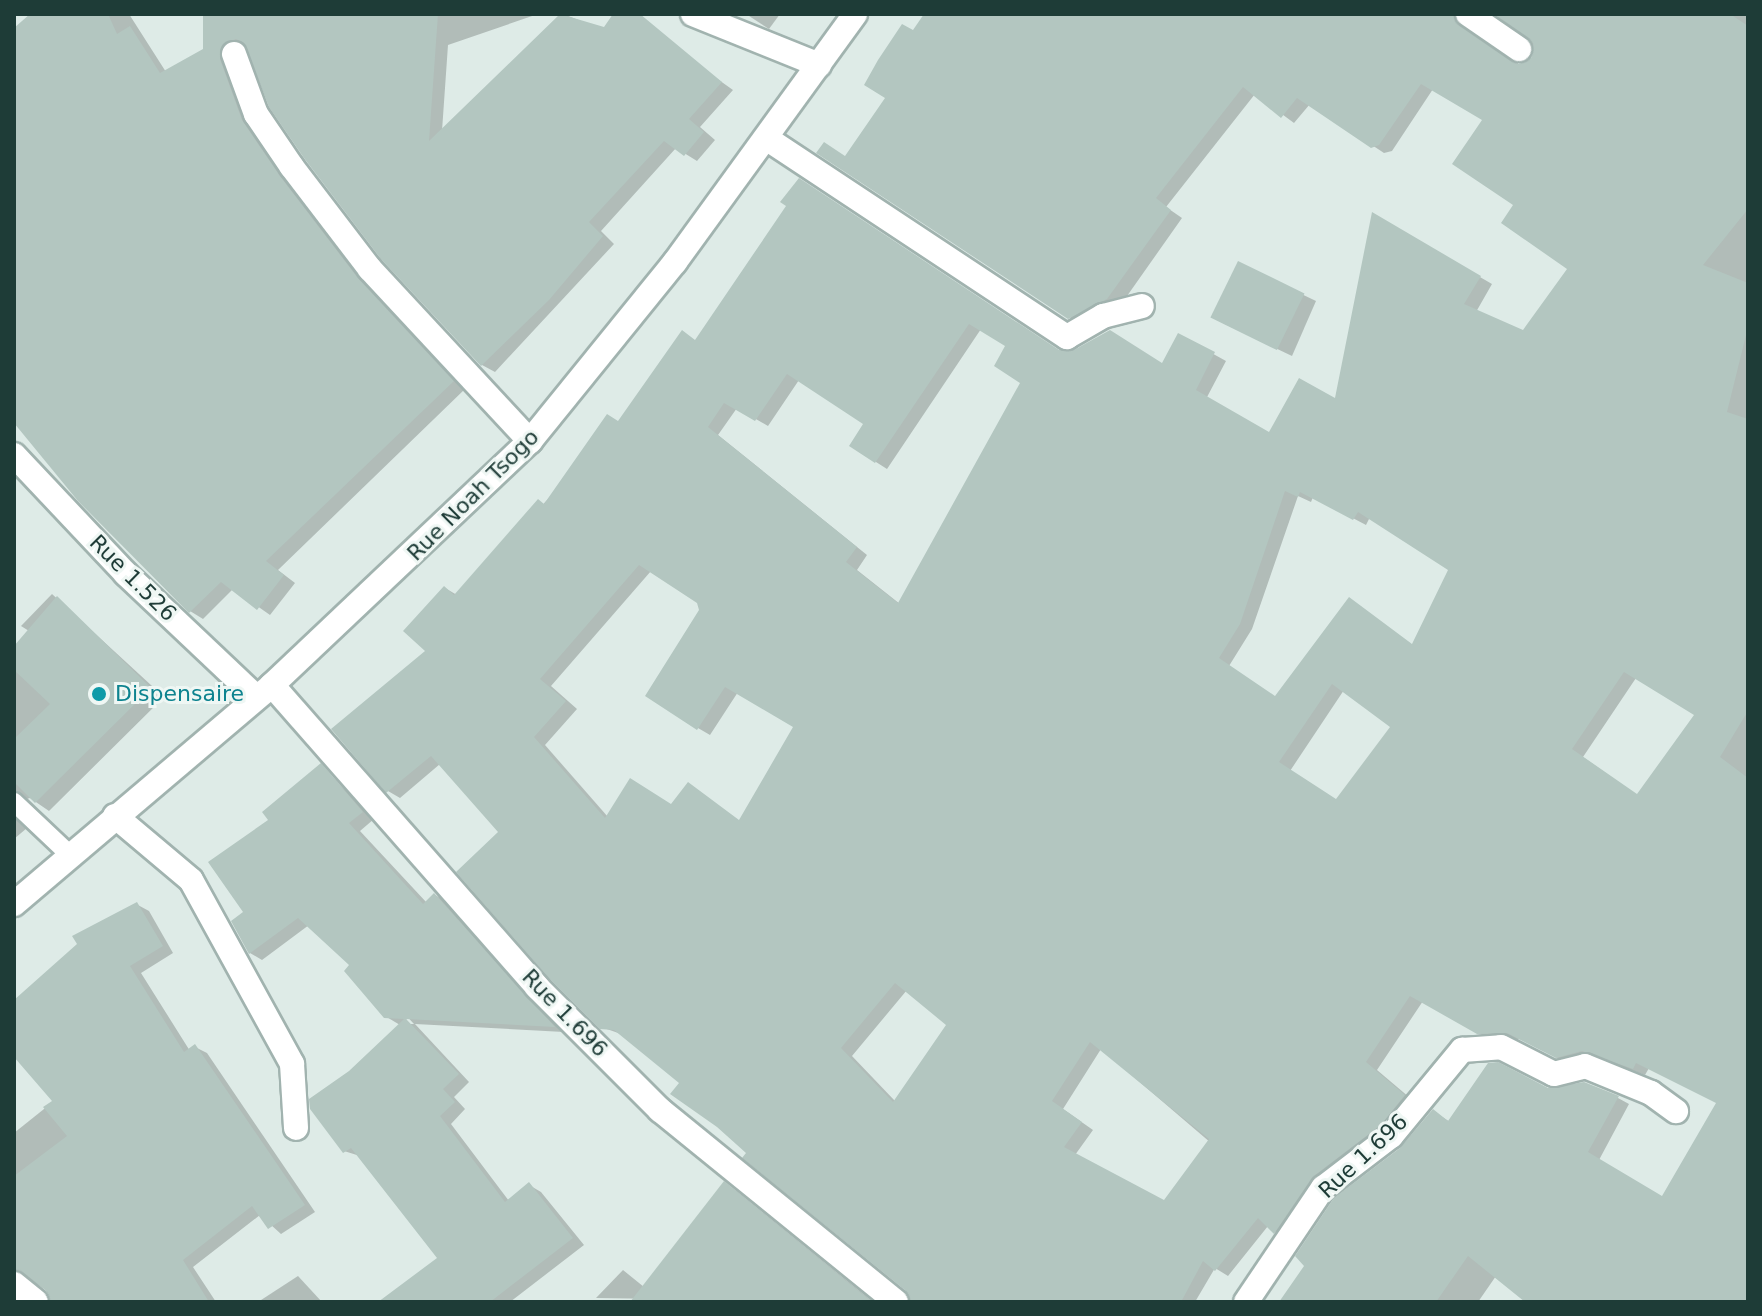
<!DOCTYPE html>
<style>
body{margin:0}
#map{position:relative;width:1762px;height:1316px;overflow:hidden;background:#deebe7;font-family:"DejaVu Sans",sans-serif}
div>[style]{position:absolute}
.shadow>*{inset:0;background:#0003}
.building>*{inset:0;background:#b3c6c0;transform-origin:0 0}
.roads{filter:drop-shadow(2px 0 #a1b3af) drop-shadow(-2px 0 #a1b3af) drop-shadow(0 2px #a1b3af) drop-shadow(0 -2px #a1b3af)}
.lane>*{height:18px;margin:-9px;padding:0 9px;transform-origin:9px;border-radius:9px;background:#fff}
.street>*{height:24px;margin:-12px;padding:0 12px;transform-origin:12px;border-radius:12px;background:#fff}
.secondary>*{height:24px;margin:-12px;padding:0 12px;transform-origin:12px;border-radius:12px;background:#fff}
.dots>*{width:22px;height:22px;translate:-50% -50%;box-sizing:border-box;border:4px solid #eff7f4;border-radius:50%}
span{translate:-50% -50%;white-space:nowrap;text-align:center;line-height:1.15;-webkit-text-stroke:6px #eff7f4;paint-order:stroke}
.street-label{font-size:22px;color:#1e3c37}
.culture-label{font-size:22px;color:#0d838f}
.left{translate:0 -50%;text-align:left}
.frame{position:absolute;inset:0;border:16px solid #1e3c37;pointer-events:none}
</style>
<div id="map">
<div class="shadow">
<div style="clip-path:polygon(33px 14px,129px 14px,166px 72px,205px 50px,205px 14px,538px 14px,448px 45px,442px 131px,563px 14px,702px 68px,733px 90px,700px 127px,715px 140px,697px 161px,676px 148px,601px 231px,614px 244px,495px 372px,482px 365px,247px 46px,235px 50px,292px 185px,371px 288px,465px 389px,278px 570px,295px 583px,270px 615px,233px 589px,203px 619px,190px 611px,14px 408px,14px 31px)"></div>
<div style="clip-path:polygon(746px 14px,780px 14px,769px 29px)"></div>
<div style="clip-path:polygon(evenodd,926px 14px,1467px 14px,1471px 35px,1513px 64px,1525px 65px,1534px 58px,1530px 36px,1498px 14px,1748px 14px,1748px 1302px,1528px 1302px,1496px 1276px,1478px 1302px,1281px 1302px,1433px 1111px,1450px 1122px,1548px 1090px,1618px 1098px,1629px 1104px,1599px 1160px,1663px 1198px,1718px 1103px,1649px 1068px,1645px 1075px,1596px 1057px,1569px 1064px,1521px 1039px,1491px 1040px,1423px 1001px,1377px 1070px,1416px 1103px,1286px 1240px,1268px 1226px,1228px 1276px,1215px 1268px,1195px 1302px,909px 1302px,907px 1289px,748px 1153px,682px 1083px,624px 1035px,601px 1027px,500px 832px,440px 764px,400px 798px,388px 791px,445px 588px,457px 595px,697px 342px,789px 206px,1061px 352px,1163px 366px,1179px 335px,1226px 361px,1206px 399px,1270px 435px,1336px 401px,1373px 215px,1492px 284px,1476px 312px,1523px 332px,1570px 268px,1516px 205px,1484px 120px,1433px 89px,1392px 151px,1384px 153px,1310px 104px,1294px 123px,1255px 94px,1166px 207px,1182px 218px,1120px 306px,1081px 325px,846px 158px,888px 98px,926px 14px,981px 329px,1008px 345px,1023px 382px,900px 604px,857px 570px,867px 555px,718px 435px,737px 408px,768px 426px,799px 380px,866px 423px,876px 462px,887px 469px,981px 329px,926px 14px,1298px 496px,1311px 502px,1313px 497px,1366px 525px,1370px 517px,1450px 569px,1413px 645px,1276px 698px,1229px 666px,1252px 629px,1298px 496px,926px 14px,651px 571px,698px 602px,702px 611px,698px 728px,710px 735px,738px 692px,796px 726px,741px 822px,608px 817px,545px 745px,577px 709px,551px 686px,651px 571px,926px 14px,1636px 678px,1697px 715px,1638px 796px,1583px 757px,1636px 678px,926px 14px,1344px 690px,1393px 727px,1337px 801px,1290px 771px,1344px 690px,926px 14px,907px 990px,949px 1024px,895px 1101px,852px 1056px,907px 990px,926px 14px,1101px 1049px,1211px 1143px,1164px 1202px,1075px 1155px,1093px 1130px,1063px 1109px,1101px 1049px)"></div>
<div style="clip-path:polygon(1239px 264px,1316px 301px,1292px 356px,1223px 323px)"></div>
<div style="clip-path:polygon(52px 594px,164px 697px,49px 811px,30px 798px,20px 801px,16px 816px,27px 828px,14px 839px,14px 649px,29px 631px,21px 626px)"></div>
<div style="clip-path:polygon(evenodd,321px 766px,374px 819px,360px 831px,427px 903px,435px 895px,447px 902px,564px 1032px,415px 1024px,469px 1082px,454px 1097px,465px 1109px,451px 1124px,509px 1201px,529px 1185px,541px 1192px,584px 1245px,510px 1302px,382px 1302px,439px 1258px,360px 1156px,344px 1151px,351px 1072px,400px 1025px,385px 1016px,351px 965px,309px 925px,262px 960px,250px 953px,245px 912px,271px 820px,321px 766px,401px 1010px,414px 1024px,409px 1024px,401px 1010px)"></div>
<div style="clip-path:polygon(136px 904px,149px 911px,173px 953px,141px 973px,190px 1051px,195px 1047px,207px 1053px,315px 1212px,281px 1234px,260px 1215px,193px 1267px,216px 1302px,52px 1302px,52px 1295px,28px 1276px,14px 1284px,14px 1133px,54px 1101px,14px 1054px,14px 1002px)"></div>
<div style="clip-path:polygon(724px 1184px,736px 1191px,873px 1302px,596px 1298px,623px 1270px,644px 1287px)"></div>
<div style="clip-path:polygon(298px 1276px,322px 1302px,258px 1302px)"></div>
</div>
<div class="building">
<div style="clip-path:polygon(30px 14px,108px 14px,117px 34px,130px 26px,160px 73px,203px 49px,203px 14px,438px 14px,429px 141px,560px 14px,604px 27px,613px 14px,640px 14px,722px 82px,689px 119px,704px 132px,684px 156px,664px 141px,589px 222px,603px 236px,549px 300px,481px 366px,381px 259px,304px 158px,269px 107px,244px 43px,236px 39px,223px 44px,220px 59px,242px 120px,280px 176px,358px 278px,454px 381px,266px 561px,284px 575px,257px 610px,221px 582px,189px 613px,78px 501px,14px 423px,14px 28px)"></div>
<div style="clip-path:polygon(evenodd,924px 14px,1453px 14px,1460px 26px,1519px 64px,1532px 57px,1533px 43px,1494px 14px,1730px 14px,1748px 26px,1748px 209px,1703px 265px,1748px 283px,1748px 327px,1727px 412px,1748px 419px,1748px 711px,1720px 757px,1748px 778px,1748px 1302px,1525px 1302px,1468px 1256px,1436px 1302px,1279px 1302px,1304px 1266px,1295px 1256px,1334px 1198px,1400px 1148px,1433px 1109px,1448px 1121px,1488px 1063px,1498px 1062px,1548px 1088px,1584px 1082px,1619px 1096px,1588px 1152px,1662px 1196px,1716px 1103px,1636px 1063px,1633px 1069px,1582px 1051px,1556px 1058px,1507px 1033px,1477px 1034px,1410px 996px,1366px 1062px,1405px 1095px,1381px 1125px,1314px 1176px,1274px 1234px,1258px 1218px,1215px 1271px,1203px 1261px,1181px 1302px,911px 1302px,905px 1290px,742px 1158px,746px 1153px,717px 1127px,670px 1094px,679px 1083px,614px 1030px,600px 1029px,548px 977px,456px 872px,498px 832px,431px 756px,386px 793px,331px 729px,425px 651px,403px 631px,444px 586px,454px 595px,538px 499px,544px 504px,607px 414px,618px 421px,682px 330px,695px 340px,786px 206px,780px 202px,799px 178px,1059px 350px,1074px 350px,1110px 330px,1162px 363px,1178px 333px,1215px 352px,1196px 390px,1269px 432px,1299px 378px,1335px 398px,1372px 212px,1481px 276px,1464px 304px,1523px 330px,1567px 269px,1501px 223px,1513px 205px,1452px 164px,1482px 120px,1421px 84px,1379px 145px,1371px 148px,1297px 98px,1281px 118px,1243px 87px,1156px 198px,1171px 210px,1107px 299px,1068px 319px,816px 153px,824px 142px,845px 156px,885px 98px,864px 85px,878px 60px,902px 24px,913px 30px,924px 14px,969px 324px,1005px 346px,994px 366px,1020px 383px,898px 603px,846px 562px,857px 547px,708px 427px,724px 403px,755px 421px,787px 374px,863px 424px,849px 446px,875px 463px,969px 324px,924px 14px,1285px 491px,1298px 497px,1300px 492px,1353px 520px,1358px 512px,1448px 570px,1412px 644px,1349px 597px,1275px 696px,1219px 658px,1240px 624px,1285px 491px,924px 14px,639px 565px,697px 603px,699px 610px,645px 696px,697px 730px,725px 687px,793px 727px,739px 820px,688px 782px,671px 804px,630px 778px,605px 818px,534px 737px,566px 701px,540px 679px,639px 565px,924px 14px,1624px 672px,1694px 715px,1637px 794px,1572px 749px,1624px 672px,924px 14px,1332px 684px,1390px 727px,1336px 799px,1279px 762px,1332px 684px,924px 14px,895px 983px,946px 1025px,893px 1102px,841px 1048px,895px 983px,924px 14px,1090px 1042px,1209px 1139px,1164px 1200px,1064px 1147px,1082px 1122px,1052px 1101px,1090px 1042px)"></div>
<div style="left:1238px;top:261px;width:74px;height:63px;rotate:26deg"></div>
<div style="clip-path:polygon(57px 596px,151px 688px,35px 803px,14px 782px,14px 739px,50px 704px,14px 670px,14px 646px)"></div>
<div style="clip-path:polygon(321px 763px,363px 812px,349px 823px,423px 904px,434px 893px,555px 1027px,406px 1019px,459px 1074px,443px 1089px,455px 1102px,440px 1116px,505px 1202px,529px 1182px,573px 1238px,490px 1302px,378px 1302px,437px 1258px,351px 1148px,343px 1153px,310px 1109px,309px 1099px,349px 1071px,404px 1019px,384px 1018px,344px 971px,349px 965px,298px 918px,249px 954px,231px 921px,243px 912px,208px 862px,268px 820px,262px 812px)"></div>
<div style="clip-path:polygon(137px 902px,163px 946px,130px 966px,184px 1052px,195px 1044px,305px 1205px,268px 1229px,252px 1206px,183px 1260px,209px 1302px,51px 1302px,46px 1290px,14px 1269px,14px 1176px,67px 1136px,43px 1107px,52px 1101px,14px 1057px,14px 1000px,77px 944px,72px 936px)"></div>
<div style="clip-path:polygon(724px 1181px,872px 1302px,630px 1302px)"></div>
</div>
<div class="roads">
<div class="lane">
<div style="left:14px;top:802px;width:77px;rotate:43.4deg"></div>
</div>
<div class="street">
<div style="left:693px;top:14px;width:136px;rotate:22deg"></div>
<div style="left:1468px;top:14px;width:62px;rotate:34.5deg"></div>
<div style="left:234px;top:54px;width:64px;rotate:69.9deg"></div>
<div style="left:256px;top:114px;width:64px;rotate:55.8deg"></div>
<div style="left:292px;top:167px;width:128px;rotate:52.6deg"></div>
<div style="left:370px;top:269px;width:235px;rotate:47.1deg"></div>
<div style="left:766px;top:138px;width:361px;rotate:33.5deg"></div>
<div style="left:1067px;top:337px;width:42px;rotate:-30.3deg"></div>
<div style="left:1103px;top:316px;width:40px;rotate:-14.4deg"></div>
<div style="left:14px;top:455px;width:163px;rotate:46.7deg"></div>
<div style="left:126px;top:574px;width:179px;rotate:43.4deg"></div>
<div style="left:272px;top:685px;width:402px;rotate:48.7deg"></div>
<div style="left:537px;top:987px;width:174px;rotate:45deg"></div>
<div style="left:660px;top:1110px;width:304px;rotate:39.1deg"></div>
<div style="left:115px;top:816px;width:99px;rotate:40.1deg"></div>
<div style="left:191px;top:880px;width:210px;rotate:61.2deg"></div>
<div style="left:292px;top:1064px;width:64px;rotate:86.4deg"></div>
<div style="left:14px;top:1284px;width:28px;rotate:39deg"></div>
<div style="left:1246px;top:1302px;width:138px;rotate:-56deg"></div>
<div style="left:1323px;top:1188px;width:86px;rotate:-37.4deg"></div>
<div style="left:1391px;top:1136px;width:112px;rotate:-50.5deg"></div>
<div style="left:1462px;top:1050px;width:39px;rotate:-4deg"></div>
<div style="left:1501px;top:1047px;width:59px;rotate:27deg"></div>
<div style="left:1554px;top:1074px;width:32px;rotate:-14deg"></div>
<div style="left:1585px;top:1066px;width:71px;rotate:22.2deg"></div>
<div style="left:1651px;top:1093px;width:31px;rotate:36deg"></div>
</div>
<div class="secondary">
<div style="left:14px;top:904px;width:338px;rotate:-40.3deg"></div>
<div style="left:272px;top:685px;width:355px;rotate:-43.4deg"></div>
<div style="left:530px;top:441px;width:230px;rotate:-51deg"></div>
<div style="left:675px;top:262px;width:306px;rotate:-54deg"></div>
</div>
</div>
<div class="dots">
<div style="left:99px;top:694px;background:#0f9aa8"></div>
</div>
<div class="street-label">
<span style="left:473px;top:495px;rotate:-45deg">Rue Noah Tsogo</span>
<span style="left:133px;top:578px;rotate:45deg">Rue 1.526</span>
<span style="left:565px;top:1013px;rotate:46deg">Rue 1.696</span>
<span style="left:1363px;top:1156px;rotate:-43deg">Rue 1.696</span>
</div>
<div class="culture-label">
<span class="left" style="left:115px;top:694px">Dispensaire</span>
</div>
<div class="frame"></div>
</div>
